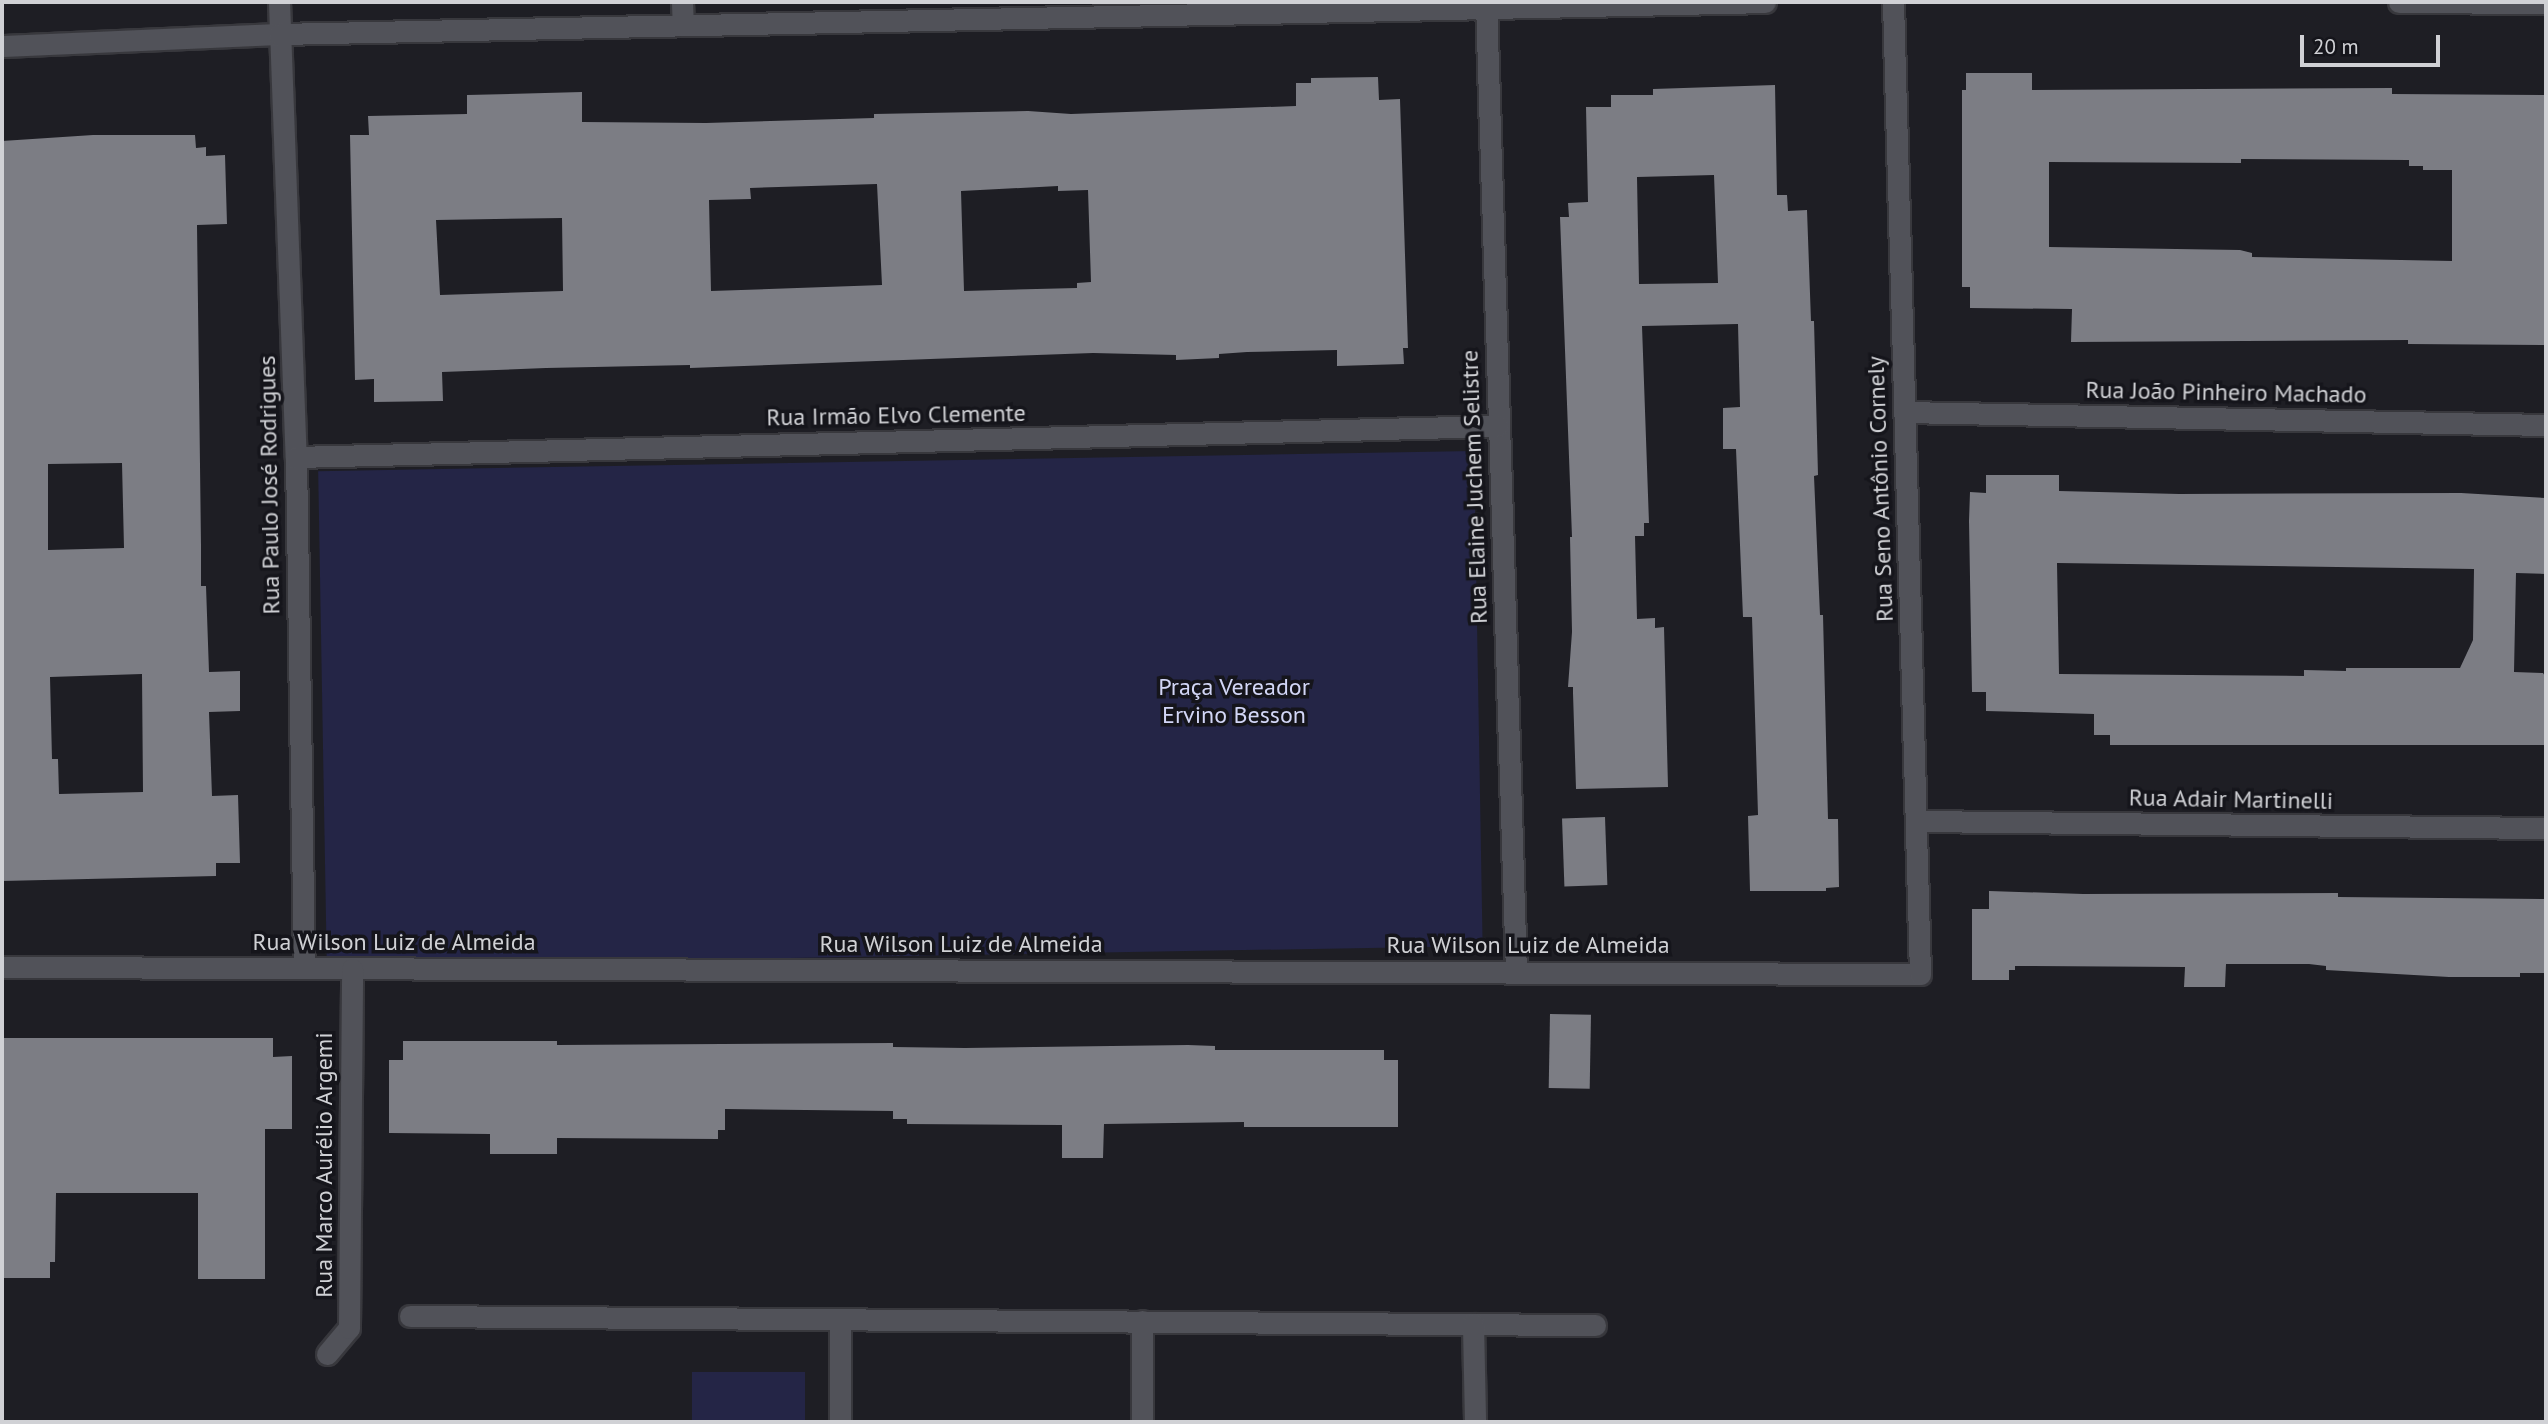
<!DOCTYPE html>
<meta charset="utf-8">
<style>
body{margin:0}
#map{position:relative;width:2548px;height:1424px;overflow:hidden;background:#1e1e24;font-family:"PT Sans",sans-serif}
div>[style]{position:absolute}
.green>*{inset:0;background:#242546;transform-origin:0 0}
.building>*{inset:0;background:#7c7d84;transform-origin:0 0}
.roads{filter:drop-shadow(2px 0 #38383d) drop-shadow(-2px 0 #38383d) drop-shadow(0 2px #38383d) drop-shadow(0 -2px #38383d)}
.street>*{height:21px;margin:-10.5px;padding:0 10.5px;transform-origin:10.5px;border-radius:10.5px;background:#515259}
span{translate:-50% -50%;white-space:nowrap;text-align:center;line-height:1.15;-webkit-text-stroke:7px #15151b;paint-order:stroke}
.street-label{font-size:24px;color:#d0d1d5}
.park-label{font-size:24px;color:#d2d6f6}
.frame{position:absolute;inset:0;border:4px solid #d0d1d5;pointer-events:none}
.scale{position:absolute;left:2300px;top:35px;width:140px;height:32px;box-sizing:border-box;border:4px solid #d0d1d5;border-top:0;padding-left:9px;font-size:21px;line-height:24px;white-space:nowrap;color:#d0d1d5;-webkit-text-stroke:5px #15151b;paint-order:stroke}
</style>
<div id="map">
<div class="green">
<div style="left:1474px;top:451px;width:495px;height:1156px;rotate:89deg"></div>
<div style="left:805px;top:1372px;width:50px;height:113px;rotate:90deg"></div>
</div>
<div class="building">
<div style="clip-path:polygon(evenodd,1966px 73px,2032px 73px,2032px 90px,2392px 88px,2392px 94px,2546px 95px,2546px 345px,2408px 344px,2408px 340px,2071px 342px,2072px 309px,1970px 308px,1970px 287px,1962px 287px,1962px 90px,1966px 90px,1966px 73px,2241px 159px,2409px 160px,2409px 166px,2423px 166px,2423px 170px,2452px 170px,2452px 261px,2252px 257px,2252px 253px,2240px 250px,2049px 247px,2049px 162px,2241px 163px,2241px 159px)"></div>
<div style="clip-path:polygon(evenodd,1378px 77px,1379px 100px,1400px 99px,1408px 348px,1403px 348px,1404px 364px,1337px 366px,1337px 350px,1247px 352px,1219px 354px,1219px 358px,1176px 360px,1176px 355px,1093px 353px,690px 368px,690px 365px,546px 368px,442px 372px,443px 401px,374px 402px,374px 379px,355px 380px,350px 135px,369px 135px,368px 116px,467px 114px,467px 95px,582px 92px,582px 122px,706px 123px,874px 118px,874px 114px,1028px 111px,1071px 114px,1296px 106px,1296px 83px,1311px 83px,1311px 78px,1378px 77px,877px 184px,882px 285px,711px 291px,709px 200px,751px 199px,750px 188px,877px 184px,1378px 77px,1058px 186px,1058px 191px,1088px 190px,1091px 282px,1077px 283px,1077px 288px,964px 291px,961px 191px,1058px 186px,1378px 77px,562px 218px,563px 291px,440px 295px,436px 220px,562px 218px)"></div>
<div style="clip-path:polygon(evenodd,1775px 85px,1777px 195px,1787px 195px,1788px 211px,1807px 210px,1811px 321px,1814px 321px,1818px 475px,1814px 476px,1820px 615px,1823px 615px,1828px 819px,1838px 819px,1839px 887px,1826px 888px,1826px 891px,1750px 891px,1748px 816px,1758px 815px,1752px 617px,1743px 617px,1736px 449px,1723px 449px,1723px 408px,1740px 407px,1738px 324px,1642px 326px,1649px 523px,1644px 523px,1644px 536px,1635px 536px,1637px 619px,1655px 618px,1655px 628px,1664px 627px,1668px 787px,1576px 789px,1573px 693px,1573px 687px,1568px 687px,1572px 632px,1570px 537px,1572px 537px,1560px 217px,1569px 217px,1568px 203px,1588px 202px,1586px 107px,1611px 107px,1611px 95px,1653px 95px,1653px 89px,1775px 85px,1714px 175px,1718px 283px,1639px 284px,1637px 177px,1714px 175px)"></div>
<div style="clip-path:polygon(evenodd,93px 135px,195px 135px,196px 148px,206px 147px,206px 156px,225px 155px,227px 224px,197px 225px,201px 545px,201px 586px,206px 586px,209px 672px,240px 671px,240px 711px,209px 712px,212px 796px,238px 795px,240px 863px,216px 863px,216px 876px,2px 881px,2px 141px,93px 135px,122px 463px,124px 548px,48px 550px,48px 464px,122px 463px,93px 135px,142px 674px,143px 792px,59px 794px,58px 759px,52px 759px,50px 677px,142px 674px)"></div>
<div style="clip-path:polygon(evenodd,1986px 475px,2059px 475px,2059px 491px,2179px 494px,2461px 493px,2545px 498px,2546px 574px,2516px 573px,2514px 672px,2543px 673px,2546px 678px,2546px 745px,2110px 745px,2110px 735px,2094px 735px,2094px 714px,1986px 711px,1986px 692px,1972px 692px,1969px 521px,1970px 492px,1986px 493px,1986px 475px,2057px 563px,2474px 569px,2473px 640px,2460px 668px,2346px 668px,2346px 671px,2304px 670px,2304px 676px,2059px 674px,2057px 563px)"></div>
<div style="left:1605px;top:817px;width:68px;height:43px;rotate:88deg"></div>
<div style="clip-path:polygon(1989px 891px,2083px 894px,2338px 893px,2338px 897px,2546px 899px,2546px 973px,2520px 973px,2520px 977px,2449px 977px,2326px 970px,2326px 966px,2309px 964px,2226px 964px,2225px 987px,2184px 987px,2185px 967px,2015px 966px,2015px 970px,2009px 970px,2009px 980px,1972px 980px,1972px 909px,1989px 909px)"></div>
<div style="left:1550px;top:1014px;width:41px;height:74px;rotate:1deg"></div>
<div style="clip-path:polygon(2px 1038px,273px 1038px,273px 1057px,292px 1056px,292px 1129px,265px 1129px,265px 1279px,198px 1279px,198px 1193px,56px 1193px,55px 1262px,50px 1262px,50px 1278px,2px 1278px)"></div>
<div style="clip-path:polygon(403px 1041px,557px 1041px,557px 1045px,893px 1043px,893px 1047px,965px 1048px,1188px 1045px,1215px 1046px,1215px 1050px,1384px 1050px,1384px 1060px,1398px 1060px,1398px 1127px,1244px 1127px,1244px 1122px,1104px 1124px,1103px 1158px,1062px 1158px,1062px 1125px,907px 1124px,907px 1119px,893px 1119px,893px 1111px,725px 1109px,725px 1130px,718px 1130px,718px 1139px,557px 1138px,557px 1154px,490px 1154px,490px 1134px,389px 1133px,389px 1060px,403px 1060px)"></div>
</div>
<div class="roads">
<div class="street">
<div style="left:279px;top:2px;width:455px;rotate:87.9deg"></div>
<div style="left:296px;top:457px;width:510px;rotate:89.1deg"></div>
<div style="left:682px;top:2px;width:23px;rotate:88deg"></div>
<div style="left:1486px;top:2px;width:969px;rotate:88.23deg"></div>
<div style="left:2399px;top:2px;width:147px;rotate:0.4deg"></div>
<div style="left:2px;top:46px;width:277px;rotate:-2.5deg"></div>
<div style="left:279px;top:34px;width:1486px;rotate:-1.23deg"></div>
<div style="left:1904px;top:412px;width:642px;rotate:1.16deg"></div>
<div style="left:296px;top:457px;width:1202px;rotate:-1.48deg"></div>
<div style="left:1916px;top:821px;width:630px;rotate:0.64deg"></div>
<div style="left:2px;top:967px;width:1918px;rotate:0.21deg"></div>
<div style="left:1920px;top:974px;width:972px;rotate:-91.59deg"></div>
<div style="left:410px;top:1316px;width:1185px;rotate:0.44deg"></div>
<div style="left:840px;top:1319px;width:103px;rotate:90deg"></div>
<div style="left:1473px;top:1324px;width:98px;rotate:88.8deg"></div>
<div style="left:327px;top:1354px;width:34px;rotate:-50deg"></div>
<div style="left:349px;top:1328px;width:359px;rotate:-89.5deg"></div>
<div style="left:1142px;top:1422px;width:101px;rotate:-90deg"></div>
</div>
</div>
<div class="street-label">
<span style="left:2226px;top:392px;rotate:1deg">Rua João Pinheiro Machado</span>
<span style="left:896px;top:415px;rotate:-1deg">Rua Irmão Elvo Clemente</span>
<span style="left:269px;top:485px;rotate:-91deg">Rua Paulo José Rodrigues</span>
<span style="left:1474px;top:487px;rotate:-92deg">Rua Elaine Juchem Selistre</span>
<span style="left:1880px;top:489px;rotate:-92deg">Rua Seno Antônio Cornely</span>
<span style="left:2231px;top:799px;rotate:1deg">Rua Adair Martinelli</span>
<span style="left:394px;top:942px">Rua Wilson Luiz de Almeida</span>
<span style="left:961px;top:944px">Rua Wilson Luiz de Almeida</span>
<span style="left:1528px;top:945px">Rua Wilson Luiz de Almeida</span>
<span style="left:324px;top:1165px;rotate:-90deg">Rua Marco Aurélio Argemi</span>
</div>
<div class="park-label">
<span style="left:1234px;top:701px">Praça Vereador<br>Ervino Besson</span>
</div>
<div class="frame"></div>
<div class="scale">20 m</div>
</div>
